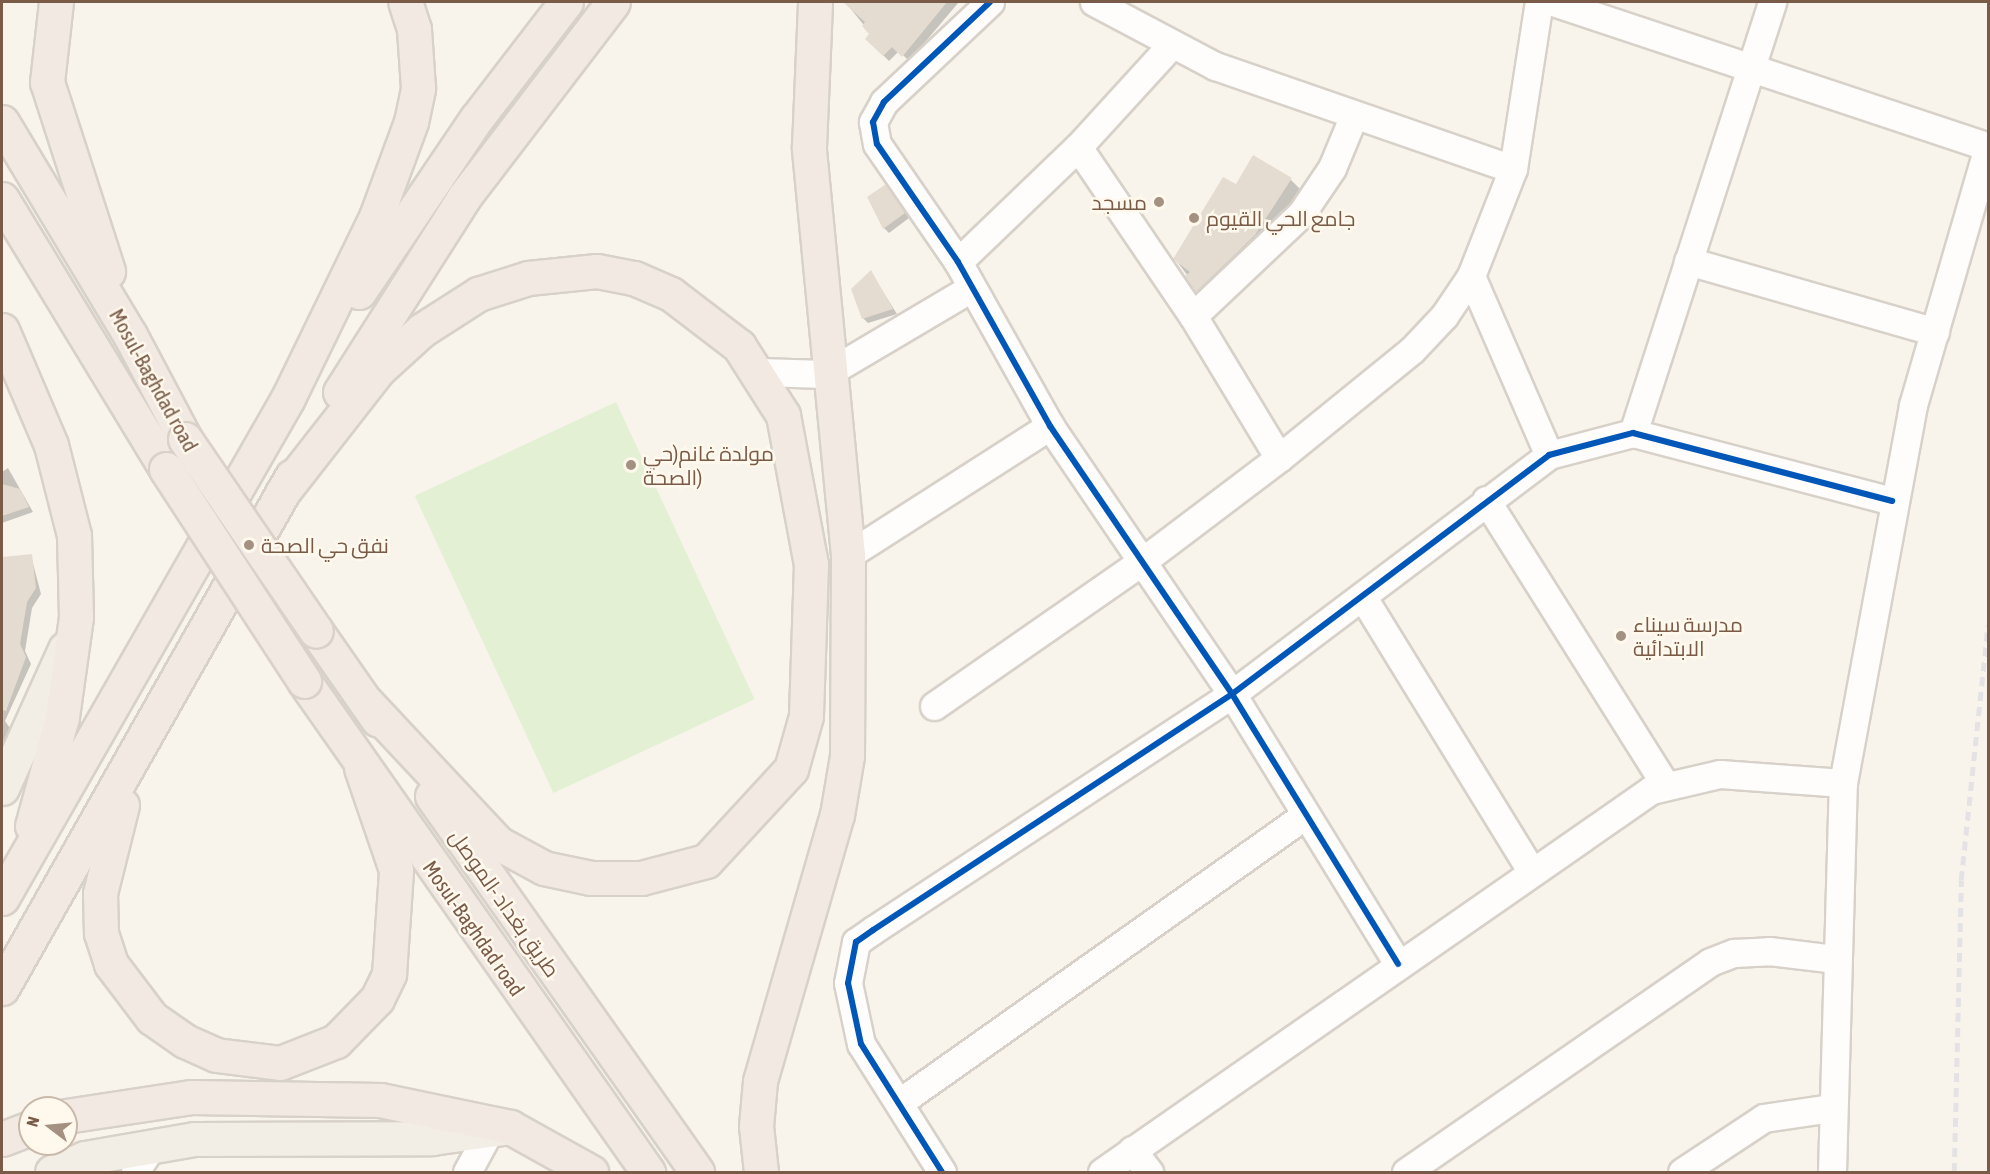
<!DOCTYPE html>
<meta charset="utf-8">
<style>
body{margin:0}
#map{position:relative;width:1990px;height:1174px;overflow:hidden;background:#f8f4eb;font-family:"Asap Condensed",Cairo,sans-serif}
div>[style]{position:absolute}
.green>*{inset:0;background:#e3f0d4;transform-origin:0 0}
.shadow>*{inset:0;background:#0003}
.building>*{inset:0;background:#e5dcd1}
.roads{filter:drop-shadow(2px 0 #d7d1c9) drop-shadow(-2px 0 #d7d1c9) drop-shadow(0 2px #d7d1c9) drop-shadow(0 -2px #d7d1c9)}
.minor>*{height:27px;margin:-13.5px;padding:0 13.5px;transform-origin:13.5px;border-radius:13.5px;background:#fefdfc}
.major>*{height:33px;margin:-16.5px;padding:0 16.5px;transform-origin:16.5px;border-radius:16.5px;background:#f3eee5}
.highway>*{height:33px;margin:-16.5px;padding:0 16.5px;transform-origin:16.5px;border-radius:16.5px;background:#f2e9e3}
.rail>*{height:4.5px;margin-top:-2.25px;transform-origin:0;background:repeating-linear-gradient(90deg,#e5e2e5 0 9px,transparent 0 15px)}
.bridges{filter:drop-shadow(2px 0 #dad1c9) drop-shadow(-2px 0 #dad1c9) drop-shadow(0 2px #dad1c9) drop-shadow(0 -2px #dad1c9)}
.highway-bridge>*{height:33px;margin:-16.5px;padding:0 16.5px;transform-origin:16.5px;border-radius:16.5px;background:#f2e9e3}
.cycleway>*{height:6px;margin:-3px;padding:0 3px;transform-origin:3px;border-radius:3px;background:#0057b8}
.dots>*{width:16px;height:16px;translate:-50% -50%;box-sizing:border-box;border:3px solid #fff8ec;border-radius:50%}
span{translate:-50% -50%;white-space:nowrap;text-align:center;line-height:1.15;-webkit-text-stroke:5px #fff8ec;paint-order:stroke}
.poi-label{font-size:21px;color:#795b48}
.right{translate:-100% -50%;text-align:right}
.left{translate:0 -50%;text-align:left}
.street-label{font-size:21px;color:#795b48}
.frame{position:absolute;inset:0;border:3px solid #795b48;pointer-events:none}
.north{position:absolute;left:18px;top:1096px;width:60px;height:60px;box-sizing:border-box;background:#fff8ec;border:2px solid #c9b9aa;border-radius:50%;rotate:286deg;font-size:16px;font-weight:700;line-height:24px;text-align:center;color:#795b48}
.north::after{content:'';display:block;margin:auto;width:21px;height:27px;background:#a59181;clip-path:polygon(50% 0,100% 100%,50% 72%,0 100%)}
</style>
<div id="map">
<div class="green">
<div style="left:616px;top:402px;width:328px;height:222px;rotate:65deg"></div>
</div>
<div class="shadow">
<div style="clip-path:polygon(959px 2px,909px 61px,899px 51px,889px 61px,867px 39px,871px 34px,846px 3px)"></div>
<div style="clip-path:polygon(1291px 180px,1301px 190px,1266px 246px,1207px 301px,1175px 259px,1237px 186px)"></div>
<div style="clip-path:polygon(890px 191px,909px 218px,889px 233px,884px 228px)"></div>
<div style="clip-path:polygon(871px 273px,897px 314px,868px 323px,863px 318px)"></div>
<div style="clip-path:polygon(8px 468px,33px 512px,2px 523px,2px 472px)"></div>
<div style="clip-path:polygon(31px 556px,41px 594px,32px 608px,25px 651px,31px 664px,5px 721px,14px 734px,2px 759px,2px 558px)"></div>
</div>
<div class="building">
<div style="clip-path:polygon(843px 2px,947px 2px,902px 57px,892px 47px,883px 56px,865px 39px,869px 34px,862px 26px,865px 22px)"></div>
<div style="clip-path:polygon(1253px 155px,1292px 178px,1255px 235px,1196px 292px,1185px 276px,1190px 272px,1173px 259px,1223px 177px,1236px 184px)"></div>
<div style="clip-path:polygon(886px 184px,905px 213px,883px 229px,867px 197px)"></div>
<div style="clip-path:polygon(871px 270px,893px 309px,862px 319px,851px 289px)"></div>
<div style="clip-path:polygon(2px 484px,20px 489px,29px 507px,2px 516px)"></div>
<div style="clip-path:polygon(32px 554px,36px 588px,27px 602px,20px 644px,26px 657px,6px 711px,2px 710px,2px 557px)"></div>
</div>
<div class="roads">
<div class="minor">
<div style="left:990px;top:2px;width:146px;rotate:136.7deg"></div>
<div style="left:884px;top:102px;width:23px;rotate:119deg"></div>
<div style="left:873px;top:122px;width:22px;rotate:80deg"></div>
<div style="left:877px;top:144px;width:143px;rotate:55.5deg"></div>
<div style="left:958px;top:262px;width:188px;rotate:60.7deg"></div>
<div style="left:1050px;top:426px;width:324px;rotate:55.8deg"></div>
<div style="left:1232px;top:694px;width:317px;rotate:58.4deg"></div>
<div style="left:1094px;top:2px;width:137px;rotate:27.9deg"></div>
<div style="left:1215px;top:66px;width:315px;rotate:19.1deg"></div>
<div style="left:1553px;top:2px;width:459px;rotate:18.4deg"></div>
<div style="left:1078px;top:147px;width:204px;rotate:55.8deg"></div>
<div style="left:1193px;top:316px;width:166px;rotate:58.8deg"></div>
<div style="left:1688px;top:261px;width:257px;rotate:16deg"></div>
<div style="left:958px;top:262px;width:166px;rotate:-43.8deg"></div>
<div style="left:1078px;top:147px;width:138px;rotate:-47.6deg"></div>
<div style="left:1471px;top:276px;width:195px;rotate:66.5deg"></div>
<div style="left:1193px;top:316px;width:149px;rotate:-43.4deg"></div>
<div style="left:1301px;top:214px;width:55px;rotate:-56deg"></div>
<div style="left:1332px;top:168px;width:57px;rotate:-67.5deg"></div>
<div style="left:759px;top:372px;width:67px;rotate:1.7deg"></div>
<div style="left:826px;top:374px;width:167px;rotate:-30.6deg"></div>
<div style="left:1633px;top:433px;width:453px;rotate:-72.1deg"></div>
<div style="left:1486px;top:500px;width:336px;rotate:57.8deg"></div>
<div style="left:848px;top:555px;width:240px;rotate:-32.6deg"></div>
<div style="left:1364px;top:599px;width:318px;rotate:58.4deg"></div>
<div style="left:934px;top:706px;width:256px;rotate:-34.8deg"></div>
<div style="left:1144px;top:560px;width:169px;rotate:-37.1deg"></div>
<div style="left:1279px;top:458px;width:171px;rotate:-39.1deg"></div>
<div style="left:1412px;top:350px;width:47px;rotate:-46.7deg"></div>
<div style="left:1444px;top:316px;width:48px;rotate:-56deg"></div>
<div style="left:1471px;top:276px;width:115px;rotate:-68.6deg"></div>
<div style="left:1513px;top:169px;width:169px;rotate:-81.2deg"></div>
<div style="left:900px;top:1102px;width:494px;rotate:-35.3deg"></div>
<div style="left:1132px;top:1150px;width:28px;rotate:52deg"></div>
<div style="left:135px;top:1172px;width:31px;rotate:-57deg"></div>
<div style="left:467px;top:1172px;width:50px;rotate:-61.4deg"></div>
<div style="left:942px;top:1172px;width:151px;rotate:-122.3deg"></div>
<div style="left:861px;top:1044px;width:62px;rotate:-102deg"></div>
<div style="left:848px;top:983px;width:42px;rotate:-79deg"></div>
<div style="left:856px;top:942px;width:21px;rotate:-35deg"></div>
<div style="left:873px;top:930px;width:430px;rotate:-33.3deg"></div>
<div style="left:1232px;top:694px;width:397px;rotate:-37deg"></div>
<div style="left:1549px;top:455px;width:87px;rotate:-14.7deg"></div>
<div style="left:1633px;top:433px;width:268px;rotate:14.7deg"></div>
<div style="left:1102px;top:1172px;width:669px;rotate:-34.83deg"></div>
<div style="left:1651px;top:790px;width:71px;rotate:-13.1deg"></div>
<div style="left:1720px;top:774px;width:123px;rotate:4.2deg"></div>
<div style="left:1406px;top:1172px;width:369px;rotate:-34.6deg"></div>
<div style="left:1710px;top:962px;width:26px;rotate:-21deg"></div>
<div style="left:1734px;top:953px;width:35px;rotate:-3deg"></div>
<div style="left:1769px;top:951px;width:66px;rotate:6.9deg"></div>
<div style="left:1682px;top:1172px;width:98px;rotate:-33.4deg"></div>
<div style="left:1764px;top:1118px;width:69px;rotate:-8.4deg"></div>
<div style="left:1832px;top:1172px;width:389px;rotate:-88.4deg"></div>
<div style="left:1843px;top:783px;width:384px;rotate:-79.5deg"></div>
<div style="left:1913px;top:405px;width:269px;rotate:-73.8deg"></div>
</div>
<div class="major">
<div style="left:2px;top:788px;width:153px;rotate:-65.6deg"></div>
<div style="left:52px;top:1172px;width:36px;rotate:-23deg"></div>
<div style="left:85px;top:1158px;width:111px;rotate:-9.9deg"></div>
<div style="left:194px;top:1139px;width:238px;rotate:-0.2deg"></div>
<div style="left:432px;top:1138px;width:72px;rotate:-8deg"></div>
</div>
<div class="highway">
<div style="left:56px;top:2px;width:81px;rotate:96.4deg"></div>
<div style="left:47px;top:82px;width:199px;rotate:72.1deg"></div>
<div style="left:2px;top:122px;width:249px;rotate:59deg"></div>
<div style="left:130px;top:335px;width:118px;rotate:62.1deg"></div>
<div style="left:2px;top:199px;width:316px;rotate:58.7deg"></div>
<div style="left:359px;top:292px;width:210px;rotate:-55.9deg"></div>
<div style="left:477px;top:118px;width:146px;rotate:-52.5deg"></div>
<div style="left:2px;top:330px;width:125px;rotate:66.9deg"></div>
<div style="left:51px;top:445px;width:93px;rotate:75.7deg"></div>
<div style="left:74px;top:535px;width:82px;rotate:88.6deg"></div>
<div style="left:76px;top:617px;width:101px;rotate:98deg"></div>
<div style="left:62px;top:717px;width:113px;rotate:105.4deg"></div>
<div style="left:340px;top:392px;width:231px;rotate:-57.5deg"></div>
<div style="left:464px;top:197px;width:245px;rotate:-52.6deg"></div>
<div style="left:282px;top:493px;width:156px;rotate:-52deg"></div>
<div style="left:378px;top:370px;width:59px;rotate:-42.3deg"></div>
<div style="left:422px;top:330px;width:67px;rotate:-32.7deg"></div>
<div style="left:478px;top:294px;width:52px;rotate:-17.7deg"></div>
<div style="left:528px;top:278px;width:69px;rotate:-5.8deg"></div>
<div style="left:597px;top:271px;width:38px;rotate:11deg"></div>
<div style="left:634px;top:278px;width:40px;rotate:23.4deg"></div>
<div style="left:671px;top:294px;width:86px;rotate:37.4deg"></div>
<div style="left:739px;top:346px;width:82px;rotate:57.5deg"></div>
<div style="left:783px;top:415px;width:152px;rotate:79.4deg"></div>
<div style="left:811px;top:564px;width:152px;rotate:91.9deg"></div>
<div style="left:806px;top:716px;width:55px;rotate:105.8deg"></div>
<div style="left:791px;top:769px;width:125px;rotate:132.7deg"></div>
<div style="left:706px;top:861px;width:67px;rotate:165.3deg"></div>
<div style="left:641px;top:878px;width:50px;rotate:180deg"></div>
<div style="left:591px;top:878px;width:48px;rotate:-168deg"></div>
<div style="left:544px;top:868px;width:52px;rotate:-151.5deg"></div>
<div style="left:498px;top:843px;width:192px;rotate:-133.1deg"></div>
<div style="left:316px;top:631px;width:108px;rotate:55.1deg"></div>
<div style="left:304px;top:681px;width:600px;rotate:54.98deg"></div>
<div style="left:432px;top:796px;width:460px;rotate:54.8deg"></div>
<div style="left:122px;top:805px;width:91px;rotate:104deg"></div>
<div style="left:100px;top:893px;width:40px;rotate:88.6deg"></div>
<div style="left:101px;top:933px;width:33px;rotate:72deg"></div>
<div style="left:111px;top:964px;width:68px;rotate:52.8deg"></div>
<div style="left:152px;top:1018px;width:40px;rotate:34.9deg"></div>
<div style="left:185px;top:1041px;width:34px;rotate:24deg"></div>
<div style="left:216px;top:1055px;width:64px;rotate:7.1deg"></div>
<div style="left:280px;top:1063px;width:60px;rotate:-21.4deg"></div>
<div style="left:336px;top:1041px;width:59px;rotate:-45.7deg"></div>
<div style="left:377px;top:999px;width:28px;rotate:-64deg"></div>
<div style="left:389px;top:974px;width:104px;rotate:-86.1deg"></div>
<div style="left:396px;top:870px;width:108px;rotate:-108.9deg"></div>
<div style="left:2px;top:898px;width:576px;rotate:-60.23deg"></div>
<div style="left:288px;top:398px;width:201px;rotate:-64.1deg"></div>
<div style="left:376px;top:217px;width:101px;rotate:-69.8deg"></div>
<div style="left:411px;top:122px;width:35px;rotate:-78deg"></div>
<div style="left:418px;top:88px;width:59px;rotate:-93.9deg"></div>
<div style="left:414px;top:29px;width:28px;rotate:-108deg"></div>
<div style="left:2px;top:988px;width:588px;rotate:-60.47deg"></div>
<div style="left:66px;top:1116px;width:126px;rotate:-8.6deg"></div>
<div style="left:191px;top:1097px;width:189px;rotate:0.9deg"></div>
<div style="left:380px;top:1100px;width:133px;rotate:11.7deg"></div>
<div style="left:510px;top:1127px;width:93px;rotate:29.1deg"></div>
<div style="left:2px;top:1139px;width:30px;rotate:-21deg"></div>
<div style="left:761px;top:1172px;width:46px;rotate:-96.2deg"></div>
<div style="left:756px;top:1126px;width:45px;rotate:-84.9deg"></div>
<div style="left:760px;top:1081px;width:277px;rotate:-73.9deg"></div>
<div style="left:837px;top:815px;width:60px;rotate:-80.4deg"></div>
<div style="left:847px;top:756px;width:201px;rotate:-89.7deg"></div>
<div style="left:848px;top:555px;width:410px;rotate:-95.5deg"></div>
<div style="left:809px;top:147px;width:145px;rotate:-87.6deg"></div>
</div>
</div>
<div class="rail">
<div style="left:1954px;top:1172px;width:292px;rotate:-88.6deg"></div>
<div style="left:1961px;top:880px;width:256px;rotate:-84deg"></div>
</div>
<div class="bridges">
<div class="highway-bridge">
<div style="left:185px;top:439px;width:232px;rotate:55.7deg"></div>
<div style="left:166px;top:469px;width:253px;rotate:56.9deg"></div>
</div>
</div>
<div class="cycleway">
<div style="left:990px;top:2px;width:146px;rotate:136.7deg"></div>
<div style="left:884px;top:102px;width:23px;rotate:119deg"></div>
<div style="left:873px;top:122px;width:22px;rotate:80deg"></div>
<div style="left:877px;top:144px;width:143px;rotate:55.5deg"></div>
<div style="left:958px;top:262px;width:188px;rotate:60.7deg"></div>
<div style="left:1050px;top:426px;width:324px;rotate:55.8deg"></div>
<div style="left:1232px;top:694px;width:317px;rotate:58.4deg"></div>
<div style="left:942px;top:1172px;width:151px;rotate:-122.3deg"></div>
<div style="left:861px;top:1044px;width:62px;rotate:-102deg"></div>
<div style="left:848px;top:983px;width:42px;rotate:-79deg"></div>
<div style="left:856px;top:942px;width:21px;rotate:-35deg"></div>
<div style="left:873px;top:930px;width:430px;rotate:-33.3deg"></div>
<div style="left:1232px;top:694px;width:397px;rotate:-37deg"></div>
<div style="left:1549px;top:455px;width:87px;rotate:-14.7deg"></div>
<div style="left:1633px;top:433px;width:268px;rotate:14.7deg"></div>
</div>
<div class="dots">
<div style="left:1159px;top:202px;background:#a59181"></div>
<div style="left:1194px;top:218px;background:#a59181"></div>
<div style="left:631px;top:465px;background:#a59181"></div>
<div style="left:249px;top:545px;background:#a59181"></div>
<div style="left:1621px;top:636px;background:#a59181"></div>
</div>
<div class="poi-label">
<span class="right" style="left:1147px;top:202px">مسجد</span>
<span class="left" style="left:1206px;top:218px">جامع الحي القيوم</span>
<span class="left" style="left:643px;top:465px">مولدة غانم(حي<br>الصحة)</span>
<span class="left" style="left:261px;top:545px">نفق حي الصحة</span>
<span class="left" style="left:1633px;top:636px">مدرسة سيناء<br>الابتدائية</span>
</div>
<div class="street-label">
<span style="left:154px;top:380px;rotate:61deg">Mosul-Baghdad road</span>
<span style="left:505px;top:903px;rotate:55deg">طريق بغداد -الموصل</span>
<span style="left:474px;top:928px;rotate:55deg">Mosul-Baghdad road</span>
</div>
<div class="frame"></div>
<div class="north">N</div>
</div>
